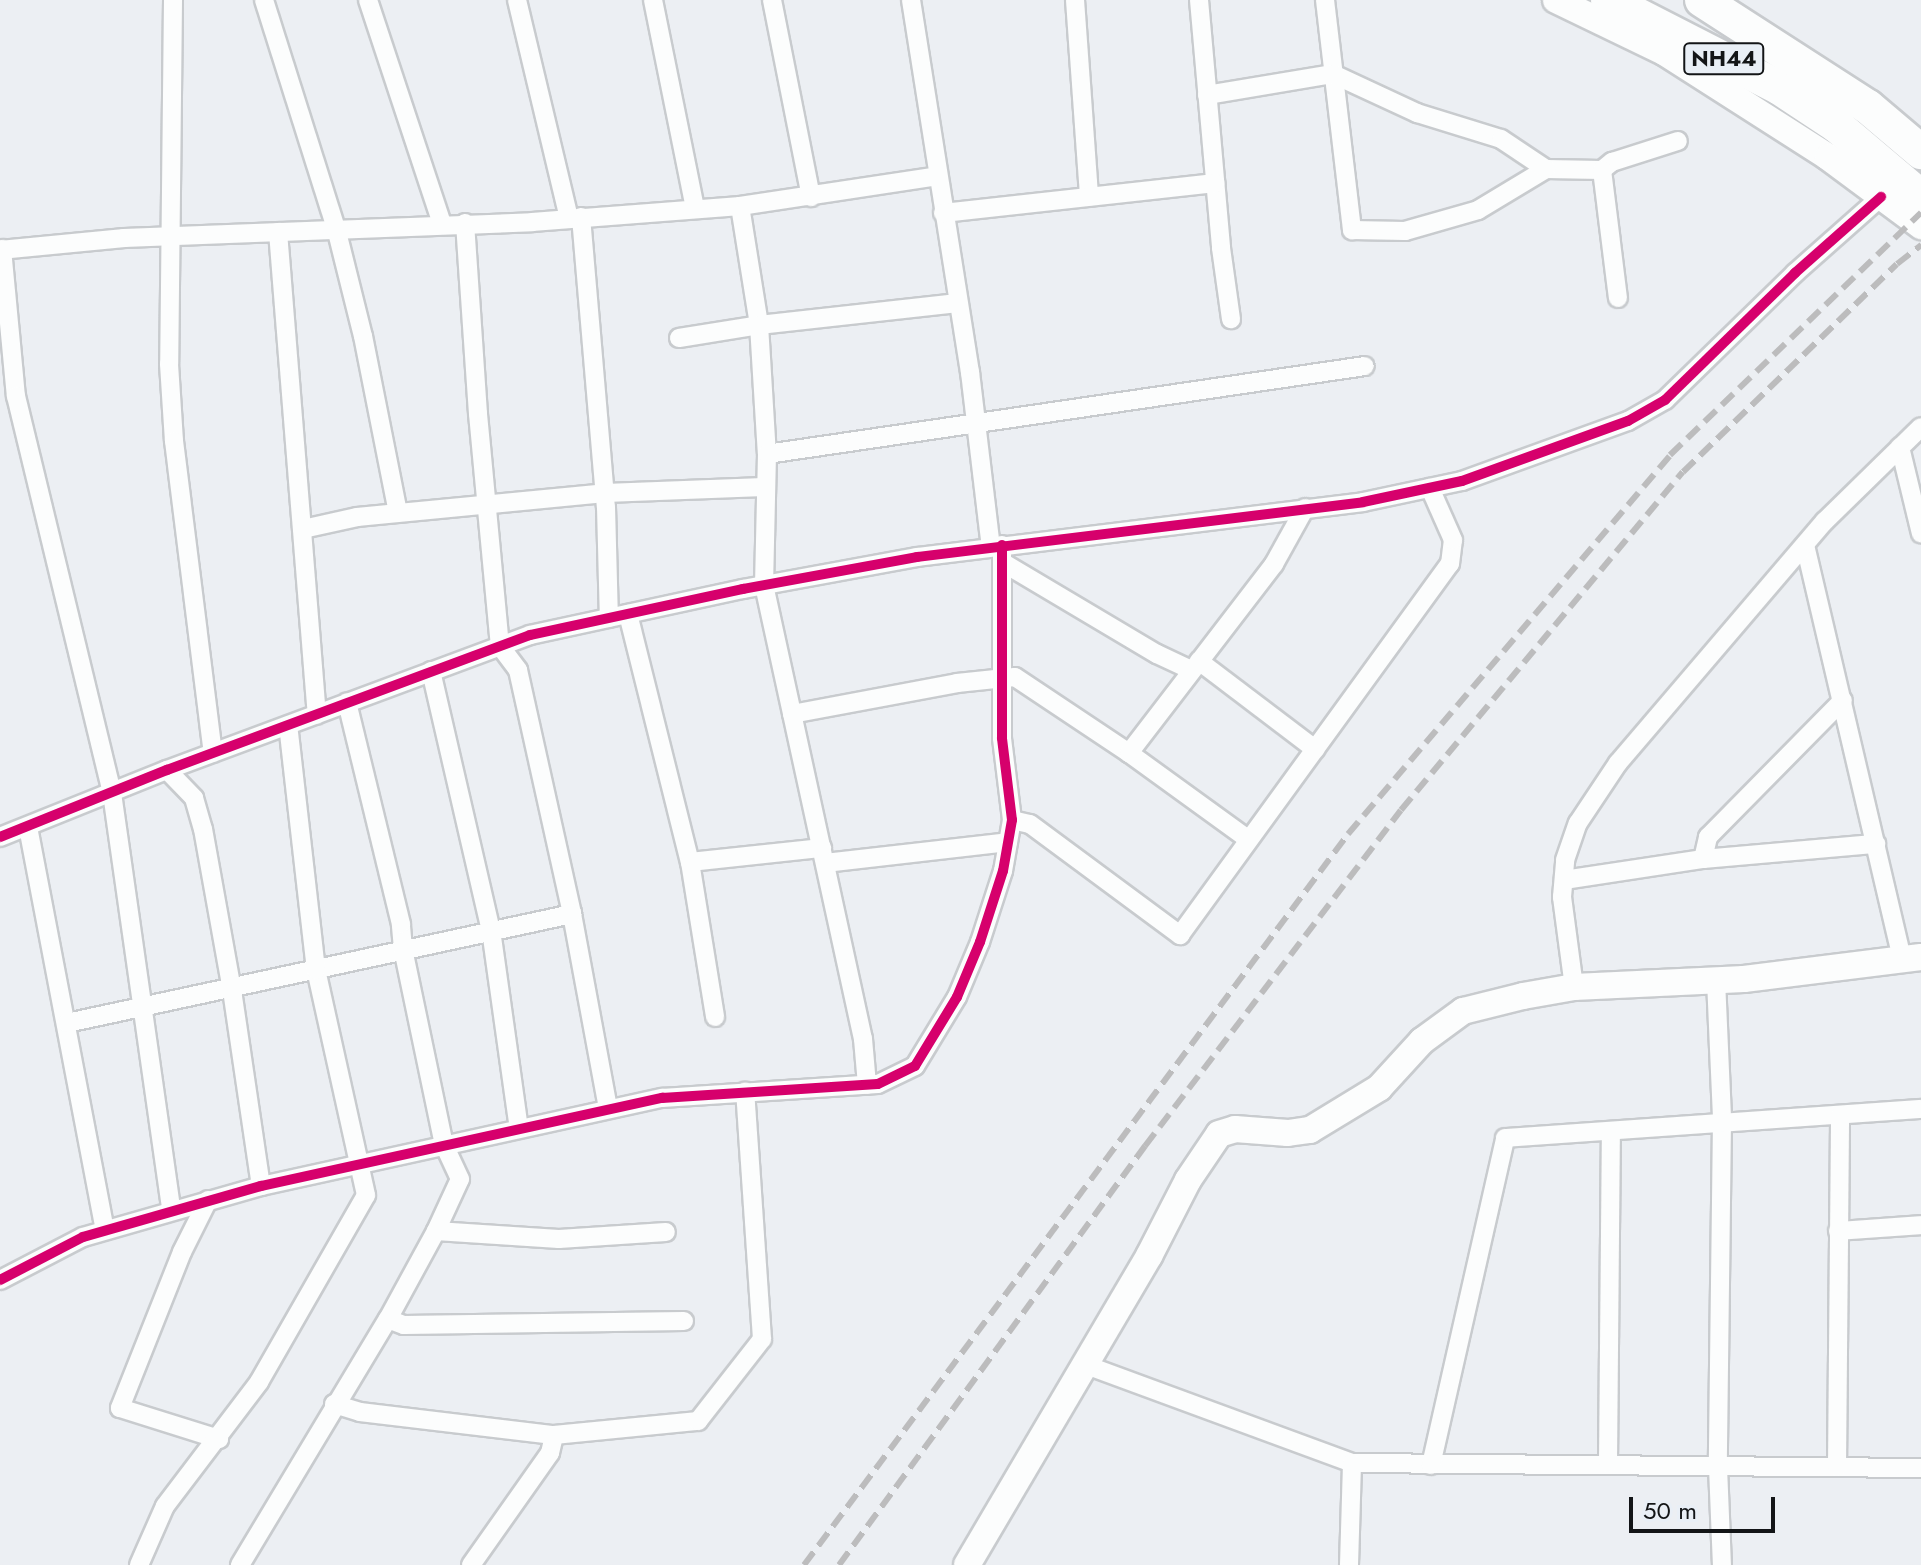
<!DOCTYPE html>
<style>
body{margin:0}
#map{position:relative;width:1921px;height:1565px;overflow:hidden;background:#eceff3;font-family:Jost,sans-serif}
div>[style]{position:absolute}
.roads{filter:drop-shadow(2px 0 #c8cbce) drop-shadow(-2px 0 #c8cbce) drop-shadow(0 2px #c8cbce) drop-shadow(0 -2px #c8cbce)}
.street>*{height:18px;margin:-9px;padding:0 9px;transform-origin:9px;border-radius:9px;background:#fcfdfd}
.secondary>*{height:26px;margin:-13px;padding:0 13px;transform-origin:13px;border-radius:13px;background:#fcfdfd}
.highway>*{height:34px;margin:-17px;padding:0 17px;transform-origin:17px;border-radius:17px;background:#fcfdfd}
.rail>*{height:6px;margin-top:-3px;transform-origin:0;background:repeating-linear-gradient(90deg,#bcbcbd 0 16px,transparent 0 24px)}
.cycleway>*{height:10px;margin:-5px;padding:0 5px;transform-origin:5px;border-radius:5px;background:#d6006c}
span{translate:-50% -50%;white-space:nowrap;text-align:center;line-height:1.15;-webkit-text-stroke:6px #e9eff6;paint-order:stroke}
.shield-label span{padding:2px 6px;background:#e9eff6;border:2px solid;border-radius:6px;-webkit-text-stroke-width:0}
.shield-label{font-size:22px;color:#131517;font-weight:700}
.scale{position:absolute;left:1629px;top:1497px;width:146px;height:36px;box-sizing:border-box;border:4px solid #131517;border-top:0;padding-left:10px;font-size:24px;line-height:28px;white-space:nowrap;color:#131517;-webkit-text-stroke:6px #e9eff6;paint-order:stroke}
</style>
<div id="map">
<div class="roads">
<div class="street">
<div style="left:173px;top:0;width:364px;rotate:90.6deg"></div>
<div style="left:169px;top:364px;width:77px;rotate:86.3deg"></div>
<div style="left:174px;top:441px;width:314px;rotate:82.9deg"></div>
<div style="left:264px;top:0;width:243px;rotate:72.5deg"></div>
<div style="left:337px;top:232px;width:107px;rotate:76deg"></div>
<div style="left:363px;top:336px;width:180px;rotate:78.8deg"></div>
<div style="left:368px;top:0;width:236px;rotate:71.7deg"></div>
<div style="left:517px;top:0;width:224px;rotate:76.6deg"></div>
<div style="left:653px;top:0;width:213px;rotate:78.6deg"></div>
<div style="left:772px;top:0;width:201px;rotate:78.8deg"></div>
<div style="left:911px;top:0;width:377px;rotate:81deg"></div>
<div style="left:970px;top:372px;width:176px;rotate:83.2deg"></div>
<div style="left:1075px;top:0;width:197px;rotate:85.9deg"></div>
<div style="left:1199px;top:0;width:249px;rotate:84.9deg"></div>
<div style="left:1221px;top:248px;width:72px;rotate:82deg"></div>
<div style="left:1325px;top:0;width:232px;rotate:83.3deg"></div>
<div style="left:1352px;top:230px;width:53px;rotate:1.1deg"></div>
<div style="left:1405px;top:231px;width:76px;rotate:-16deg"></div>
<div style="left:1478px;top:210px;width:79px;rotate:-31.1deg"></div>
<div style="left:1546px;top:169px;width:56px;rotate:1deg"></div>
<div style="left:1602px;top:170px;width:13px;rotate:-39deg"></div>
<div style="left:1612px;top:162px;width:69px;rotate:-17.7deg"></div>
<div style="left:1207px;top:95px;width:128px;rotate:-9.5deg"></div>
<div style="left:1333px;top:74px;width:93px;rotate:24.9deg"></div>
<div style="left:1417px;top:113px;width:88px;rotate:17.2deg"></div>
<div style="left:1501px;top:139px;width:54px;rotate:33.7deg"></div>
<div style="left:1602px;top:170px;width:129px;rotate:82.9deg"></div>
<div style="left:740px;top:206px;width:121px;rotate:80.9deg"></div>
<div style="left:759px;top:325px;width:129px;rotate:86.5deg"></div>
<div style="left:767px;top:454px;width:131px;rotate:91.3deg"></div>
<div style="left:764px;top:585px;width:465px;rotate:77.7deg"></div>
<div style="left:863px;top:1039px;width:46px;rotate:85deg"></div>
<div style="left:943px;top:213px;width:274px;rotate:-6.3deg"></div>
<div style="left:581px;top:217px;width:291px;rotate:85.1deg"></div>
<div style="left:606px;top:507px;width:111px;rotate:88.5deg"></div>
<div style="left:465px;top:223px;width:191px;rotate:86.1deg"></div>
<div style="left:478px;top:414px;width:233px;rotate:84.6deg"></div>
<div style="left:500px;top:646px;width:30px;rotate:53deg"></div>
<div style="left:518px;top:670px;width:250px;rotate:77.5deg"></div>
<div style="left:572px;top:914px;width:198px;rotate:79.5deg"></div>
<div style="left:278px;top:232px;width:484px;rotate:85.4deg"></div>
<div style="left:2px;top:249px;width:148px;rotate:84.6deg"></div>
<div style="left:16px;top:396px;width:408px;rotate:76.4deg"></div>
<div style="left:112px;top:793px;width:421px;rotate:81.9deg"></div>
<div style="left:0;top:250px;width:125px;rotate:-5.5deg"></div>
<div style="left:124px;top:238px;width:408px;rotate:-2.2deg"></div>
<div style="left:532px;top:222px;width:209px;rotate:-4.4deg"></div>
<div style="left:740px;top:206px;width:200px;rotate:-8.6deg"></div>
<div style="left:679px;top:338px;width:81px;rotate:-9.2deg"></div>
<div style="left:759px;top:325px;width:200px;rotate:-6.3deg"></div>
<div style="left:1900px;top:447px;width:89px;rotate:76.4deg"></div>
<div style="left:767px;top:454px;width:604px;rotate:-8.37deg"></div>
<div style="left:303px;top:529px;width:55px;rotate:-12.5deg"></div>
<div style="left:357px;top:517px;width:249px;rotate:-5.5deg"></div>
<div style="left:605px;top:493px;width:159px;rotate:-2.2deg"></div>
<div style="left:1805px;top:545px;width:426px;rotate:76.8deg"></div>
<div style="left:1002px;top:562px;width:180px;rotate:30.7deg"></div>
<div style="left:1157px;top:654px;width:38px;rotate:25deg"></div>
<div style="left:628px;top:614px;width:256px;rotate:76deg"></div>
<div style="left:690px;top:862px;width:157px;rotate:80.8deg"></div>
<div style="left:1199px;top:661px;width:146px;rotate:37.2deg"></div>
<div style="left:431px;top:671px;width:266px;rotate:77deg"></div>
<div style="left:491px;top:930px;width:200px;rotate:82deg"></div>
<div style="left:792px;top:714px;width:168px;rotate:-10.6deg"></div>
<div style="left:957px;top:683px;width:58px;rotate:-5.9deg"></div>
<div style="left:1015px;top:677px;width:137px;rotate:33.7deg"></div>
<div style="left:1129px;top:753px;width:147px;rotate:35.9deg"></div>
<div style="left:1129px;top:753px;width:238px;rotate:-52.5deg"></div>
<div style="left:1274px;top:564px;width:64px;rotate:-61deg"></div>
<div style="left:167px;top:770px;width:39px;rotate:46deg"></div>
<div style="left:194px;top:798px;width:32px;rotate:74deg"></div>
<div style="left:203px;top:829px;width:164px;rotate:79.8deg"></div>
<div style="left:232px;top:990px;width:198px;rotate:81.6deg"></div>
<div style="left:1012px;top:820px;width:18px;rotate:13deg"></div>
<div style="left:1030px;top:824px;width:187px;rotate:36.5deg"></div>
<div style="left:1180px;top:935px;width:459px;rotate:-54deg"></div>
<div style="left:1450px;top:564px;width:24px;rotate:-83deg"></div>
<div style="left:1453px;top:540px;width:57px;rotate:-113.9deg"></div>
<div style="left:28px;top:827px;width:410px;rotate:79.2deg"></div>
<div style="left:0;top:837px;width:180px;rotate:-21.9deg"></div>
<div style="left:167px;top:770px;width:387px;rotate:-20.4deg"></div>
<div style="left:530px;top:635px;width:218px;rotate:-12.2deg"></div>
<div style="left:743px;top:589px;width:177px;rotate:-10.4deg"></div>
<div style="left:917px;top:557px;width:449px;rotate:-7deg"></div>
<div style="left:1363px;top:502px;width:101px;rotate:-12deg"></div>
<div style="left:1462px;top:481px;width:177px;rotate:-19.9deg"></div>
<div style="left:1628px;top:421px;width:43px;rotate:-29.6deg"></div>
<div style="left:1665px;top:400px;width:182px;rotate:-44.3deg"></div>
<div style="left:1795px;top:273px;width:115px;rotate:-41.5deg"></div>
<div style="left:1703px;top:859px;width:23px;rotate:-77deg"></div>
<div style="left:1708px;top:837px;width:192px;rotate:-45.4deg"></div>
<div style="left:690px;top:862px;width:133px;rotate:-6.1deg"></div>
<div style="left:825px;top:863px;width:184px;rotate:-6.5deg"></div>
<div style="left:1564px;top:880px;width:141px;rotate:-8.6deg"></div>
<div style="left:1703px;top:859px;width:174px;rotate:-5deg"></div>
<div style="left:1716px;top:980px;width:140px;rotate:87.5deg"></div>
<div style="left:1722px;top:1120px;width:347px;rotate:90.7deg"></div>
<div style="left:1718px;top:1467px;width:98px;rotate:87.7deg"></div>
<div style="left:1574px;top:987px;width:91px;rotate:-97.6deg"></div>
<div style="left:1562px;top:897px;width:37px;rotate:-85deg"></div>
<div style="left:1565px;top:860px;width:39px;rotate:-71deg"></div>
<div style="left:1578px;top:823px;width:72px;rotate:-56.3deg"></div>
<div style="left:1618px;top:763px;width:318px;rotate:-49.5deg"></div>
<div style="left:1825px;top:521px;width:134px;rotate:-44.4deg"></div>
<div style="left:67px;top:1023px;width:517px;rotate:-12.18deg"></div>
<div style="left:208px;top:1200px;width:58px;rotate:116.6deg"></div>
<div style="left:182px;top:1252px;width:168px;rotate:111.7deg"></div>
<div style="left:120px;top:1408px;width:104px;rotate:17.4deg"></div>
<div style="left:436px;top:1231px;width:123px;rotate:3.7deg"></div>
<div style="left:559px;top:1239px;width:107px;rotate:-3.7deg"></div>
<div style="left:1838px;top:1231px;width:83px;rotate:-4.1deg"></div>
<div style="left:0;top:1280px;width:93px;rotate:-27.4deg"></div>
<div style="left:83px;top:1237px;width:185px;rotate:-16deg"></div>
<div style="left:261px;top:1186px;width:411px;rotate:-12.4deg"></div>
<div style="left:662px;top:1098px;width:216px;rotate:-3.7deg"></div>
<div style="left:878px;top:1084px;width:41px;rotate:-25.9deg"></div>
<div style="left:915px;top:1066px;width:81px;rotate:-58.7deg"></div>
<div style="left:957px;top:997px;width:60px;rotate:-67.3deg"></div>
<div style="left:980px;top:942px;width:75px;rotate:-72.1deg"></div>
<div style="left:1003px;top:871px;width:52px;rotate:-80deg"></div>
<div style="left:1012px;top:820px;width:83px;rotate:-97deg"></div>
<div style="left:1002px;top:738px;width:193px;rotate:-90deg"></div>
<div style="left:388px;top:1319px;width:17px;rotate:21deg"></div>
<div style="left:404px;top:1325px;width:280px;rotate:-0.8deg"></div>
<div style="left:1086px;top:1365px;width:283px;rotate:20.2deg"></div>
<div style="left:1352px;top:1463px;width:569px;rotate:0.5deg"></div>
<div style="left:334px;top:1404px;width:27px;rotate:17deg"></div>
<div style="left:360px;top:1412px;width:195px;rotate:6.8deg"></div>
<div style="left:554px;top:1435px;width:145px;rotate:-5.6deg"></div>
<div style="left:698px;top:1421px;width:104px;rotate:-52deg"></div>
<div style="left:762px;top:1339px;width:248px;rotate:-93.9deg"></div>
<div style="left:1608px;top:1463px;width:330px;rotate:-89.5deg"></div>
<div style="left:1431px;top:1465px;width:335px;rotate:-77.2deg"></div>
<div style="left:1505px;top:1138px;width:417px;rotate:-4deg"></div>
<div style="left:1837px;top:1467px;width:352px;rotate:-89.5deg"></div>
<div style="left:139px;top:1565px;width:64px;rotate:-66.2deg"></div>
<div style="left:165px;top:1506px;width:156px;rotate:-52.8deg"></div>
<div style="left:259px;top:1382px;width:215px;rotate:-60.2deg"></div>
<div style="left:366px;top:1195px;width:230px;rotate:-102.5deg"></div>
<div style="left:316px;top:970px;width:246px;rotate:-96.5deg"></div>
<div style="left:240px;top:1565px;width:287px;rotate:-59deg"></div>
<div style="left:388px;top:1319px;width:100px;rotate:-61.4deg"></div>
<div style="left:436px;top:1231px;width:57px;rotate:-65.2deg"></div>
<div style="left:460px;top:1179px;width:38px;rotate:-115deg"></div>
<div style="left:444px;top:1145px;width:200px;rotate:-101.8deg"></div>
<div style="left:403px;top:949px;width:25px;rotate:-95deg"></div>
<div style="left:401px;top:924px;width:228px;rotate:-103.7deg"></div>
<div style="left:471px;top:1565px;width:137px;rotate:-54.8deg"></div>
<div style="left:550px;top:1453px;width:18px;rotate:-77deg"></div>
<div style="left:1349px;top:1565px;width:102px;rotate:-88.3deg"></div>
</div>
<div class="secondary">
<div style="left:1556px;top:0;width:120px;rotate:25.7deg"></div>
<div style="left:1664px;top:52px;width:195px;rotate:32.6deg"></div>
<div style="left:1828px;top:157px;width:116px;rotate:36.6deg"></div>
<div style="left:967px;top:1565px;width:359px;rotate:-59.5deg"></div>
<div style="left:1149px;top:1256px;width:85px;rotate:-62.8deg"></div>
<div style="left:1188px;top:1180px;width:55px;rotate:-56deg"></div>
<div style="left:1219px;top:1134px;width:17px;rotate:-17deg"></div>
<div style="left:1235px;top:1129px;width:53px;rotate:4.3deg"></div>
<div style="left:1288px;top:1133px;width:22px;rotate:-8deg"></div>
<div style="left:1310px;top:1130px;width:81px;rotate:-31.3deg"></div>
<div style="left:1379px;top:1088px;width:64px;rotate:-47.5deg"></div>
<div style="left:1422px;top:1041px;width:51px;rotate:-36.2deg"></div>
<div style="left:1463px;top:1011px;width:62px;rotate:-14deg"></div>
<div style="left:1523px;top:996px;width:52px;rotate:-10deg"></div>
<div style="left:1574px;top:987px;width:170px;rotate:-2.7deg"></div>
<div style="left:1744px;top:979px;width:178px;rotate:-7.1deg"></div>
</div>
<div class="highway">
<div style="left:1608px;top:0;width:193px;rotate:27.1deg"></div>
<div style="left:1780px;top:88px;width:67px;rotate:33.5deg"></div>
<div style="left:1836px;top:125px;width:111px;rotate:40.3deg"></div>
<div style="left:1702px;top:0;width:197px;rotate:32.8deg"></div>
<div style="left:1868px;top:107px;width:70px;rotate:40.3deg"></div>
</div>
</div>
<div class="rail">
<div style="left:804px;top:1565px;width:911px;rotate:-53.34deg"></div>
<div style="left:1348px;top:834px;width:497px;rotate:-49.6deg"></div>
<div style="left:1670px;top:455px;width:349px;rotate:-44deg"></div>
<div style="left:839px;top:1565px;width:519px;rotate:-53.86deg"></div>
<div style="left:1145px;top:1146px;width:422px;rotate:-52.7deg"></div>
<div style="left:1401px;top:810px;width:440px;rotate:-50.2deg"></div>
<div style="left:1683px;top:472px;width:298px;rotate:-44.2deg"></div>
<div style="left:1897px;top:264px;width:31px;rotate:-38deg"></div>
</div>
<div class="cycleway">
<div style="left:0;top:837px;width:180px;rotate:-21.9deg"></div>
<div style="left:167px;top:770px;width:387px;rotate:-20.4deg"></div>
<div style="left:530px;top:635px;width:218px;rotate:-12.2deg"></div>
<div style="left:743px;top:589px;width:177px;rotate:-10.4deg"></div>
<div style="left:917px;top:557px;width:449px;rotate:-7deg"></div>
<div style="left:1363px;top:502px;width:101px;rotate:-12deg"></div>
<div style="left:1462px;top:481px;width:177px;rotate:-19.9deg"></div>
<div style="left:1628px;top:421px;width:43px;rotate:-29.6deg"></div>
<div style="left:1665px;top:400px;width:182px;rotate:-44.3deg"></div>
<div style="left:1795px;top:273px;width:115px;rotate:-41.5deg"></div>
<div style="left:0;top:1280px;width:93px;rotate:-27.4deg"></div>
<div style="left:83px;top:1237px;width:185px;rotate:-16deg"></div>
<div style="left:261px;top:1186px;width:411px;rotate:-12.4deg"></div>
<div style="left:662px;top:1098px;width:216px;rotate:-3.7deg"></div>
<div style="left:878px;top:1084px;width:41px;rotate:-25.9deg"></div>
<div style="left:915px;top:1066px;width:81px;rotate:-58.7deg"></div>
<div style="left:957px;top:997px;width:60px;rotate:-67.3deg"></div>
<div style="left:980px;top:942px;width:75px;rotate:-72.1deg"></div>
<div style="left:1003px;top:871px;width:52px;rotate:-80deg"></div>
<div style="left:1012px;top:820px;width:83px;rotate:-97deg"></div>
<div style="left:1002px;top:738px;width:193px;rotate:-90deg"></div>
</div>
<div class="shield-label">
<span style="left:1724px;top:59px">NH44</span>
</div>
<div class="scale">50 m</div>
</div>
